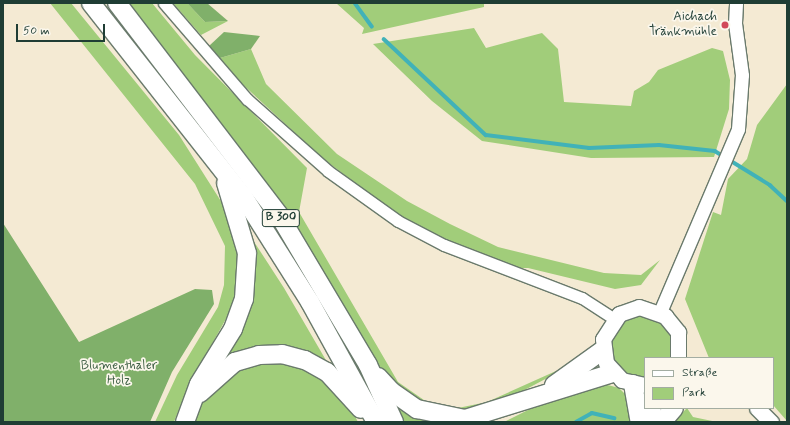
<!DOCTYPE html>
<meta charset="utf-8">
<style>
body{margin:0}
#map{position:relative;width:790px;height:425px;overflow:hidden;background:#f4ead3;font-family:Mynerve,sans-serif}
div>[style]{position:absolute}
.green>*{inset:0;background:#a1cd7a}
.forest>*{inset:0;background:#80b06a}
.stream>*{height:3.5px;margin:-1.75px;padding:0 1.75px;transform-origin:1.75px;border-radius:1.75px;background:#41b2b8}
.roads{filter:drop-shadow(1px 0 #6a7a6c) drop-shadow(-1px 0 #6a7a6c) drop-shadow(0 1px #6a7a6c) drop-shadow(0 -1px #6a7a6c)}
.minor>*{height:11px;margin:-5.5px;padding:0 5.5px;transform-origin:5.5px;border-radius:5.5px;background:#fff}
.tertiary>*{height:13px;margin:-6.5px;padding:0 6.5px;transform-origin:6.5px;border-radius:6.5px;background:#fff}
.secondary>*{height:15px;margin:-7.5px;padding:0 7.5px;transform-origin:7.5px;border-radius:7.5px;background:#fff}
.trunk>*{height:18px;margin:-9px;padding:0 9px;transform-origin:9px;border-radius:9px;background:#fff}
.dots>*{width:11px;height:11px;translate:-50% -50%;box-sizing:border-box;border:2px solid #fbf7ec;border-radius:50%}
span{translate:-50% -50%;white-space:nowrap;text-align:center;line-height:1.15;-webkit-text-stroke:3.5px #fbf7ec;paint-order:stroke}
.shield-label span{padding:1px 3px;background:#fbf7ec;border:1px solid;border-radius:3px;-webkit-text-stroke-width:0}
.shield-label{font-size:12px;color:#1f3d34;font-weight:700}
.poi-label{font-size:13px;color:#1f3d34}
.right{translate:-100% -50%;text-align:right}
.park-label{font-size:13px;color:#406146}
.frame{position:absolute;inset:0;border:4px solid #1f3d34;pointer-events:none}
.legend{position:absolute;left:644px;top:357px;width:130px;height:52px;box-sizing:border-box;background:#fbf7ec;border:1px solid #a3ada2;margin:0;padding:5px 7px;list-style:none;font-size:12px;color:#1f3d34}
.legend li{display:flex;align-items:center;gap:8px;height:20px}
.legend b{width:20px;border:1px solid #a3ada2}
.scale{position:absolute;left:16px;top:24px;width:89px;height:18px;box-sizing:border-box;border:2px solid #1f3d34;border-top:0;padding-left:5px;font-size:12px;line-height:14px;white-space:nowrap;color:#1f3d34;-webkit-text-stroke:3px #fbf7ec;paint-order:stroke}
</style>
<div id="map">
<div class="green">
<div style="clip-path:polygon(50px 3px,71px 3px,179px 135px,224px 206px,239px 254px,239px 277px,232px 308px,187px 389px,174px 422px,155px 422px,177px 375px,218px 307px,224px 285px,225px 246px,195px 184px)"></div>
<div style="clip-path:polygon(128px 3px,152px 3px,195px 55px,307px 168px,299px 212px,398px 382px,434px 407px,458px 408px,487px 402px,585px 358px,517px 394px,468px 413px,421px 407px,382px 374px,296px 230px,245px 154px)"></div>
<div style="clip-path:polygon(173px 3px,187px 3px,205px 22px,228px 21px,201px 35px)"></div>
<div style="clip-path:polygon(336px 3px,484px 3px,484px 7px,362px 34px,364px 28px)"></div>
<div style="clip-path:polygon(474px 28px,486px 48px,542px 33px,558px 49px,564px 102px,631px 106px,634px 91px,649px 82px,658px 70px,712px 48px,723px 51px,730px 80px,729px 109px,714px 157px,591px 158px,482px 141px,432px 101px,373px 44px)"></div>
<div style="clip-path:polygon(251px 49px,266px 84px,337px 154px,407px 201px,450px 224px,498px 247px,604px 273px,641px 275px,660px 260px,641px 285px,615px 289px,528px 268px,513px 268px,443px 240px,392px 211px,321px 157px,240px 82px,220px 58px)"></div>
<div style="clip-path:polygon(787px 84px,787px 421px,773px 405px,773px 358px,709px 358px,685px 299px,713px 212px,721px 215px,728px 179px,747px 159px,757px 125px)"></div>
<div style="clip-path:polygon(251px 237px,284px 288px,327px 362px,218px 364px,251px 305px,255px 273px)"></div>
<div style="clip-path:polygon(619px 314px,665px 316px,678px 358px,645px 358px,645px 385px,622px 380px,603px 339px)"></div>
<div style="clip-path:polygon(268px 358px,313px 367px,344px 396px,358px 422px,193px 422px,200px 401px,226px 373px)"></div>
<div style="clip-path:polygon(604px 384px,619px 388px,627px 396px,630px 422px,504px 422px,540px 404px)"></div>
<div style="clip-path:polygon(390px 398px,440px 422px,402px 422px)"></div>
<div style="clip-path:polygon(687px 408px,693px 417px,717px 422px,673px 422px)"></div>
</div>
<div class="forest">
<div style="clip-path:polygon(187px 3px,207px 3px,228px 21px,205px 22px)"></div>
<div style="clip-path:polygon(224px 32px,260px 36px,251px 49px,220px 58px,209px 46px)"></div>
<div style="clip-path:polygon(3px 223px,79px 342px,195px 289px,212px 290px,214px 304px,172px 372px,150px 422px,3px 422px)"></div>
</div>
<div class="stream">
<div style="left:355px;top:3px;width:29px;rotate:54deg"></div>
<div style="left:384px;top:39px;width:140px;rotate:43.3deg"></div>
<div style="left:486px;top:135px;width:104px;rotate:7.2deg"></div>
<div style="left:589px;top:148px;width:70px;rotate:-2.5deg"></div>
<div style="left:659px;top:145px;width:56px;rotate:6.1deg"></div>
<div style="left:715px;top:151px;width:65px;rotate:31.7deg"></div>
<div style="left:770px;top:185px;width:23px;rotate:43deg"></div>
<div style="left:576px;top:422px;width:18px;rotate:-29deg"></div>
<div style="left:592px;top:413px;width:23px;rotate:13deg"></div>
</div>
<div class="roads">
<div class="minor">
<div style="left:164px;top:3px;width:127px;rotate:49.2deg"></div>
<div style="left:247px;top:99px;width:108px;rotate:41.6deg"></div>
<div style="left:328px;top:171px;width:86px;rotate:35.5deg"></div>
<div style="left:398px;top:221px;width:52px;rotate:27.6deg"></div>
<div style="left:444px;top:245px;width:148px;rotate:21deg"></div>
<div style="left:582px;top:298px;width:38px;rotate:33deg"></div>
</div>
<div class="tertiary">
<div style="left:660px;top:312px;width:199px;rotate:-66.9deg"></div>
<div style="left:738px;top:129px;width:54px;rotate:-85.8deg"></div>
<div style="left:742px;top:75px;width:52px;rotate:-97.7deg"></div>
<div style="left:735px;top:23px;width:20px;rotate:-87deg"></div>
</div>
<div class="secondary">
<div style="left:645px;top:385px;width:24px;rotate:-168deg"></div>
<div style="left:622px;top:380px;width:23px;rotate:-133deg"></div>
<div style="left:606px;top:363px;width:24px;rotate:-97deg"></div>
<div style="left:603px;top:339px;width:30px;rotate:-57deg"></div>
<div style="left:619px;top:314px;width:21px;rotate:-19deg"></div>
<div style="left:639px;top:307px;width:28px;rotate:19deg"></div>
<div style="left:665px;top:316px;width:21px;rotate:51deg"></div>
<div style="left:678px;top:332px;width:26px;rotate:90deg"></div>
<div style="left:757px;top:408px;width:20px;rotate:45deg"></div>
</div>
<div class="trunk">
<div style="left:91px;top:3px;width:246px;rotate:51.8deg"></div>
<div style="left:243px;top:196px;width:125px;rotate:57.7deg"></div>
<div style="left:310px;top:302px;width:137px;rotate:61.2deg"></div>
<div style="left:117px;top:3px;width:267px;rotate:52.6deg"></div>
<div style="left:279px;top:215px;width:174px;rotate:59.3deg"></div>
<div style="left:368px;top:365px;width:63px;rotate:65.5deg"></div>
<div style="left:378px;top:377px;width:19px;rotate:47deg"></div>
<div style="left:391px;top:391px;width:32px;rotate:35deg"></div>
<div style="left:417px;top:409px;width:49px;rotate:11.8deg"></div>
<div style="left:465px;top:419px;width:155px;rotate:-17.3deg"></div>
<div style="left:633px;top:384px;width:39px;rotate:80deg"></div>
<div style="left:554px;top:385px;width:60px;rotate:-35.5deg"></div>
<div style="left:200px;top:393px;width:47px;rotate:-41.5deg"></div>
<div style="left:235px;top:362px;width:25px;rotate:-16deg"></div>
<div style="left:259px;top:355px;width:23px;rotate:-2deg"></div>
<div style="left:282px;top:354px;width:24px;rotate:15deg"></div>
<div style="left:305px;top:360px;width:25px;rotate:29deg"></div>
<div style="left:327px;top:372px;width:50px;rotate:47.4deg"></div>
<div style="left:185px;top:422px;width:40px;rotate:-69.8deg"></div>
<div style="left:199px;top:384px;width:65px;rotate:-58.3deg"></div>
<div style="left:233px;top:329px;width:32px;rotate:-70deg"></div>
<div style="left:244px;top:299px;width:46px;rotate:-86.3deg"></div>
<div style="left:247px;top:253px;width:73px;rotate:-106.7deg"></div>
<div style="left:649px;top:422px;width:14px;rotate:-78deg"></div>
<div style="left:662px;top:422px;width:18px;rotate:-49deg"></div>
</div>
</div>
<div class="dots">
<div style="left:725px;top:25px;background:#d1495b"></div>
</div>
<div class="shield-label">
<span style="left:281px;top:218px">B 300</span>
</div>
<div class="poi-label">
<span class="right" style="left:717px;top:25px">Aichach<br>Tränkmühle</span>
</div>
<div class="park-label">
<span style="left:119px;top:374px">Blumenthaler<br>Holz</span>
</div>
<div class="frame"></div>
<ul class="legend">
<li><b style="height:5px;background:#fff"></b>Straße</li>
<li><b style="height:11px;background:#a1cd7a"></b>Park</li>
</ul>
<div class="scale">50 m</div>
</div>
